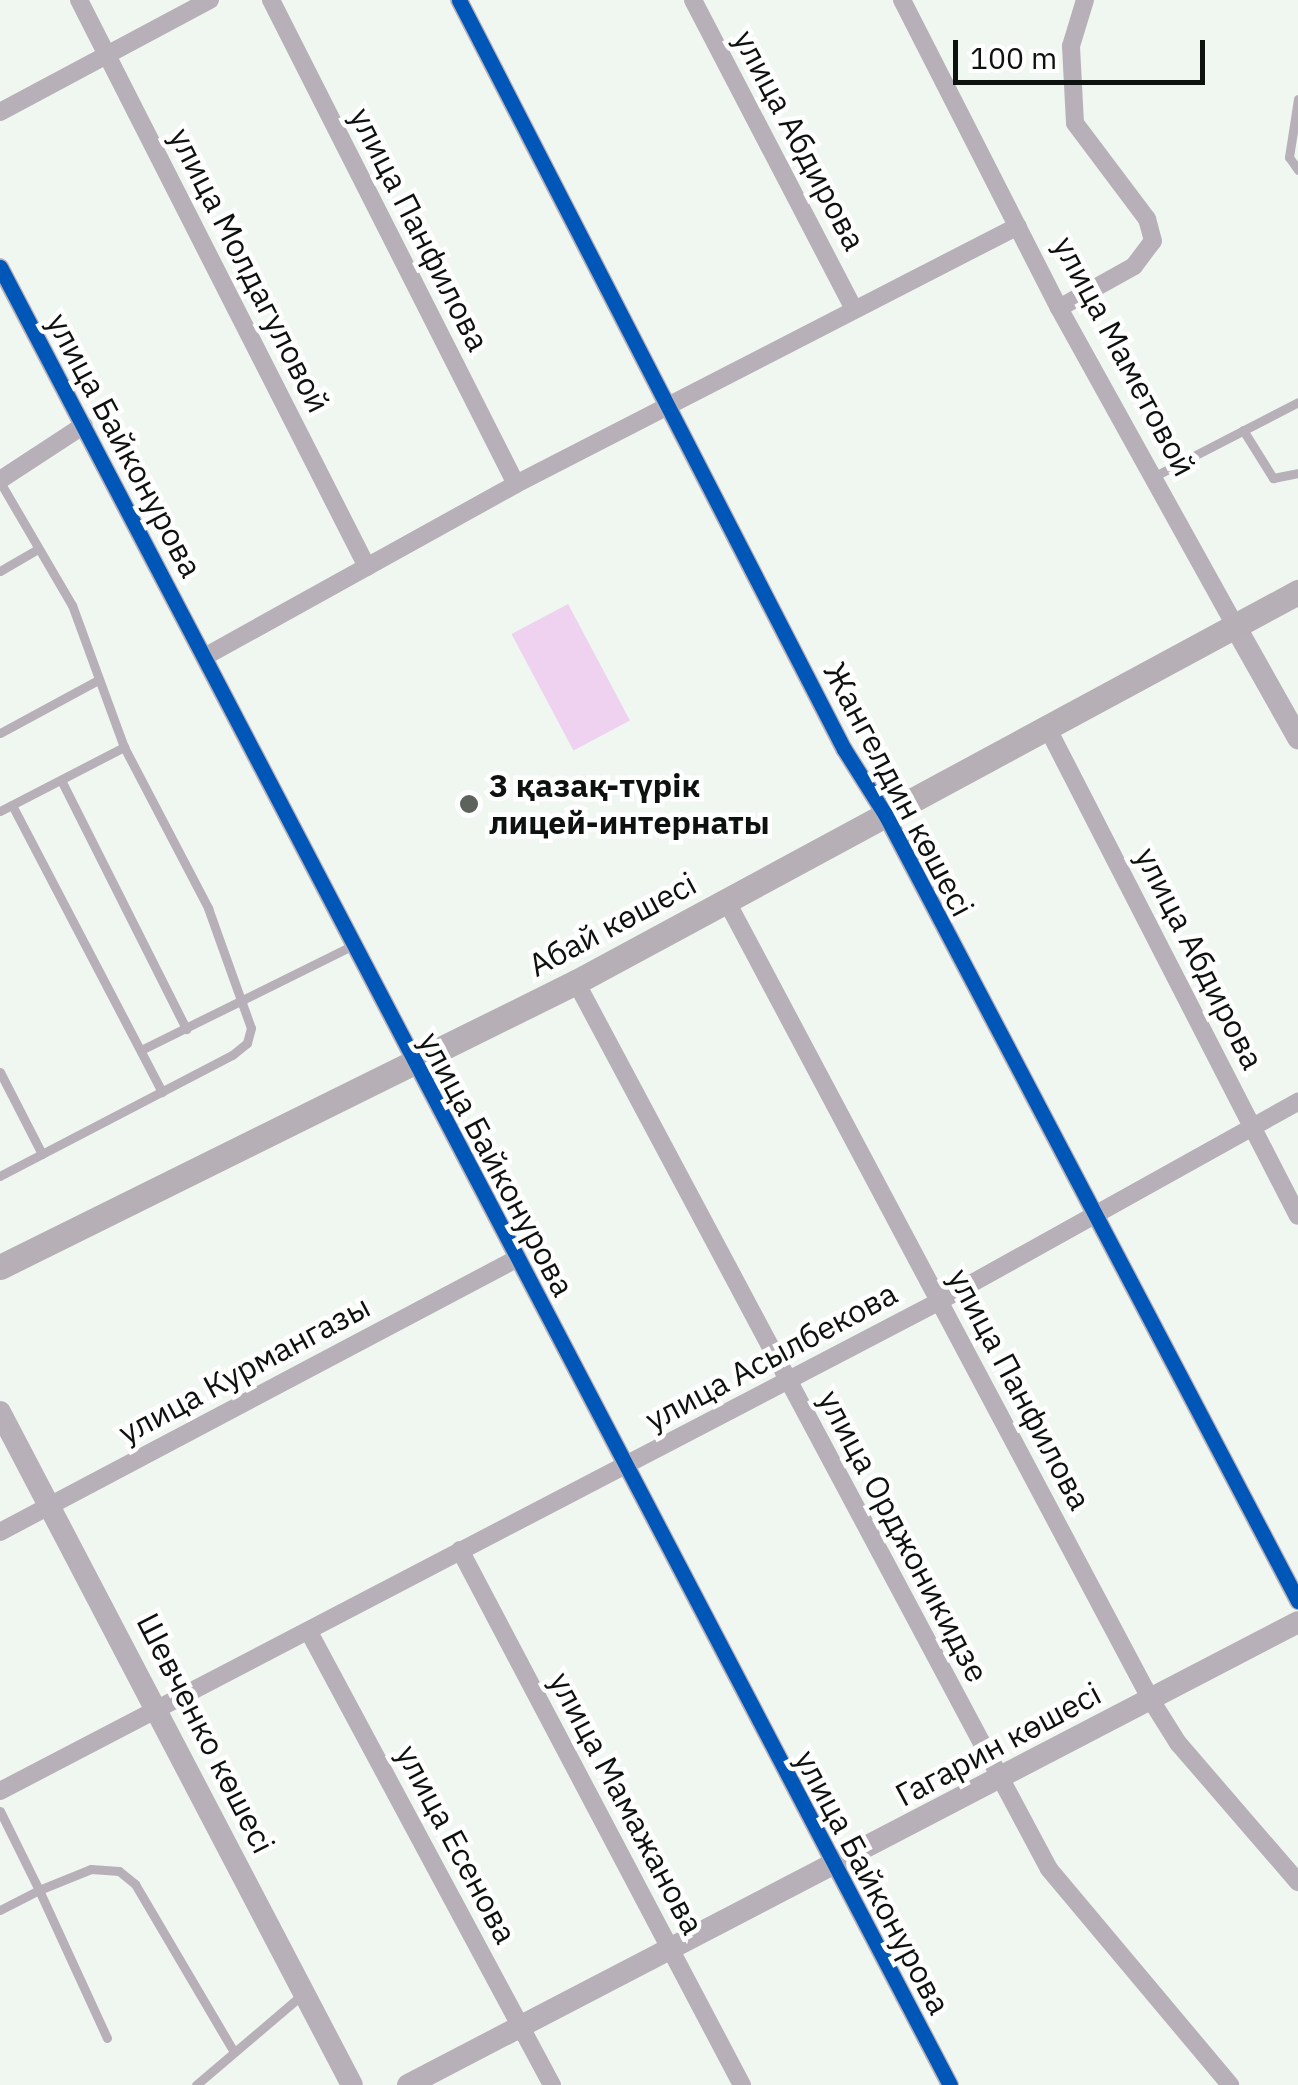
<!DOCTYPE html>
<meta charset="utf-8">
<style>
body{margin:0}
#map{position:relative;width:1298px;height:2085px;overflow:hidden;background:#f0f7f1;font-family:"IBM Plex Sans",sans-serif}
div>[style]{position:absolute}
.green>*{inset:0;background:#eed2f0;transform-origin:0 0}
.service>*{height:9px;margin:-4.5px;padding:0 4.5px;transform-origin:4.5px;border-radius:4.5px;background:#b8b0b8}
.minor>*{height:18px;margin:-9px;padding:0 9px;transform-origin:9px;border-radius:9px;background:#b8b0b8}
.tertiary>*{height:22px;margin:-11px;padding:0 11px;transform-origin:11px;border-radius:11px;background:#b8b0b8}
.secondary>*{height:25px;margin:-12.5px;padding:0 12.5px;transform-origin:12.5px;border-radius:12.5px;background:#b6b0b6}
.cycleway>*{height:15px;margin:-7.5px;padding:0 7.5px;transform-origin:7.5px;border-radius:7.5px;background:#0057b8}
.dots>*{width:28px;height:28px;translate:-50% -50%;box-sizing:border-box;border:5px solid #fff;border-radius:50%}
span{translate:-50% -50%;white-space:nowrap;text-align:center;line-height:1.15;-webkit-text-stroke:9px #fff;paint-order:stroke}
.street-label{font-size:32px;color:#0e120e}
.poi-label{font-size:32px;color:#0e120e;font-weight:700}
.left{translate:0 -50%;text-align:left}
.scale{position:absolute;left:953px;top:40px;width:252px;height:45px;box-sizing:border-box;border:5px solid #0e120e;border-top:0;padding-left:12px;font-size:30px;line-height:35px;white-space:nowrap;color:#0e120e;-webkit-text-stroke:8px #fff;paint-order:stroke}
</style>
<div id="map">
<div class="green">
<div style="left:568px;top:604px;width:132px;height:64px;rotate:62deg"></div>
</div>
<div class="service">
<div style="left:1298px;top:99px;width:59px;rotate:98.8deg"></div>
<div style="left:1289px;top:157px;width:16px;rotate:55deg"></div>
<div style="left:1243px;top:430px;width:57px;rotate:58deg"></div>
<div style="left:1273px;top:478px;width:25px;rotate:-11deg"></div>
<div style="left:1153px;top:477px;width:163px;rotate:-27.3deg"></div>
<div style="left:0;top:482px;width:143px;rotate:59.7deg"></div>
<div style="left:72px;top:605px;width:151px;rotate:69.9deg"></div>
<div style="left:124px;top:747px;width:182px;rotate:62.4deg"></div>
<div style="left:208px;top:908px;width:127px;rotate:70.3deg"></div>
<div style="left:251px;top:1028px;width:16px;rotate:105deg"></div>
<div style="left:247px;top:1043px;width:19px;rotate:141deg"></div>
<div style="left:232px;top:1055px;width:262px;rotate:152.5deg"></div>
<div style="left:0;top:571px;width:44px;rotate:-30.1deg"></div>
<div style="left:0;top:733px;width:111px;rotate:-28.4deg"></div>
<div style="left:61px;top:780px;width:279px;rotate:63.3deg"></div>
<div style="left:12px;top:805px;width:324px;rotate:62.4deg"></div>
<div style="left:0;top:811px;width:140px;rotate:-27.3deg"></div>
<div style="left:141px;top:1050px;width:237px;rotate:-26.3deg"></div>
<div style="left:0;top:1072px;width:92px;rotate:62.9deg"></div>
<div style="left:0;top:1811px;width:88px;rotate:63.7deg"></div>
<div style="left:39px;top:1890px;width:44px;rotate:152.9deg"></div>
<div style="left:107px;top:2038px;width:163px;rotate:-114.7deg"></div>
<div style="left:39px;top:1890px;width:56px;rotate:-22deg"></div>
<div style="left:91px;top:1869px;width:28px;rotate:4deg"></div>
<div style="left:119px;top:1871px;width:21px;rotate:39deg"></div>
<div style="left:135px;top:1884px;width:191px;rotate:59.5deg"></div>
<div style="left:196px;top:2085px;width:140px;rotate:-40.4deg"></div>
</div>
<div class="minor">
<div style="left:79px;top:0;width:636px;rotate:63.07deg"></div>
<div style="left:271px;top:0;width:542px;rotate:63.15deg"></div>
<div style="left:459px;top:0;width:842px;rotate:62.8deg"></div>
<div style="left:844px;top:749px;width:77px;rotate:57.8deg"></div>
<div style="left:885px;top:814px;width:889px;rotate:62.31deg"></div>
<div style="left:693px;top:0;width:346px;rotate:62.5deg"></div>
<div style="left:902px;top:0;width:346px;rotate:63deg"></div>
<div style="left:1059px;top:308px;width:363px;rotate:61deg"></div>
<div style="left:0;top:112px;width:238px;rotate:-28.1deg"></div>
<div style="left:0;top:267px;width:2051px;rotate:62.41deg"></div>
<div style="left:1059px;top:308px;width:86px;rotate:-29.2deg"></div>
<div style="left:1134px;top:266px;width:31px;rotate:-53deg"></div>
<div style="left:1153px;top:241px;width:23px;rotate:-105deg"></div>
<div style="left:1147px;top:219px;width:120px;rotate:-126.9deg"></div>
<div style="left:1075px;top:123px;width:77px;rotate:-93deg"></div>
<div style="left:1071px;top:46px;width:48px;rotate:-73.1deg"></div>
<div style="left:0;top:480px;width:100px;rotate:-33.2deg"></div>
<div style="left:206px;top:656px;width:355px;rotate:-29deg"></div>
<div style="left:516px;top:484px;width:564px;rotate:-27.2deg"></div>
<div style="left:1048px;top:729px;width:547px;rotate:62.83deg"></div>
<div style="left:726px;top:900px;width:906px;rotate:62.02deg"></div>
<div style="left:1151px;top:1700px;width:51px;rotate:57.9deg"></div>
<div style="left:1178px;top:1743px;width:184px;rotate:49.2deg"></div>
<div style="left:576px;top:982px;width:1005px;rotate:61.93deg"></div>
<div style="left:1049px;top:1869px;width:282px;rotate:50deg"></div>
<div style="left:0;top:1532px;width:584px;rotate:-27.88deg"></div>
<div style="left:460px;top:1550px;width:605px;rotate:62.21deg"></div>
<div style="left:309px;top:1632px;width:514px;rotate:61.79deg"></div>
<div style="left:0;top:1791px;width:1060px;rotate:-27.53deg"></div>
<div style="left:940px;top:1301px;width:410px;rotate:-29.1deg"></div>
</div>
<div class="tertiary">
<div style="left:1235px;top:626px;width:129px;rotate:60.6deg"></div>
<div style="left:0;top:1412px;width:759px;rotate:62.39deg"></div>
<div style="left:408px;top:2085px;width:1003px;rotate:-27.48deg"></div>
</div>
<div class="secondary">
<div style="left:0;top:1267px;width:643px;rotate:-26.33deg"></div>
<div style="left:576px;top:982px;width:821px;rotate:-28.38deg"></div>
</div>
<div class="cycleway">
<div style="left:459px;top:0;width:842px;rotate:62.8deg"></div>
<div style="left:844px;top:749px;width:77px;rotate:57.8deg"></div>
<div style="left:885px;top:814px;width:889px;rotate:62.31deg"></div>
<div style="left:0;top:267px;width:2051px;rotate:62.41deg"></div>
</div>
<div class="dots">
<div style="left:469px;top:804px;background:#5d625d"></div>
</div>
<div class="street-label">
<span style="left:800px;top:140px;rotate:62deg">улица Абдирова</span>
<span style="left:420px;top:229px;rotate:63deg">улица Панфилова</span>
<span style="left:250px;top:270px;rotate:63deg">улица Молдагуловой</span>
<span style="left:1125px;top:356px;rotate:62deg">улица Маметовой</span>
<span style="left:125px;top:445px;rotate:62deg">улица Байконурова</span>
<span style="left:899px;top:789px;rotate:62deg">Жангелдин көшесі</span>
<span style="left:612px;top:924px;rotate:-28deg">Абай көшесі</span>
<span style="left:1200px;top:958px;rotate:63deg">улица Абдирова</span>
<span style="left:497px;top:1164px;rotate:62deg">улица Байконурова</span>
<span style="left:771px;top:1356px;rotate:-28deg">улица Асылбекова</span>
<span style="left:244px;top:1369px;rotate:-28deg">улица Курмангазы</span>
<span style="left:1020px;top:1389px;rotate:62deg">улица Панфилова</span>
<span style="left:904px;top:1536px;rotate:62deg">улица Орджоникидзе</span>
<span style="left:206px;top:1733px;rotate:63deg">Шевченко көшесі</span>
<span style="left:998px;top:1744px;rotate:-28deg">Гагарин көшесі</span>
<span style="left:627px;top:1803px;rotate:62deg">улица Мамажанова</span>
<span style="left:457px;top:1844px;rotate:62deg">улица Есенова</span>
<span style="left:873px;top:1882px;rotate:62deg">улица Байконурова</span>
</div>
<div class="poi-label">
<span class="left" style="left:489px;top:804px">3 қазақ-түрік<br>лицей-интернаты</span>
</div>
<div class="scale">100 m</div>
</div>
